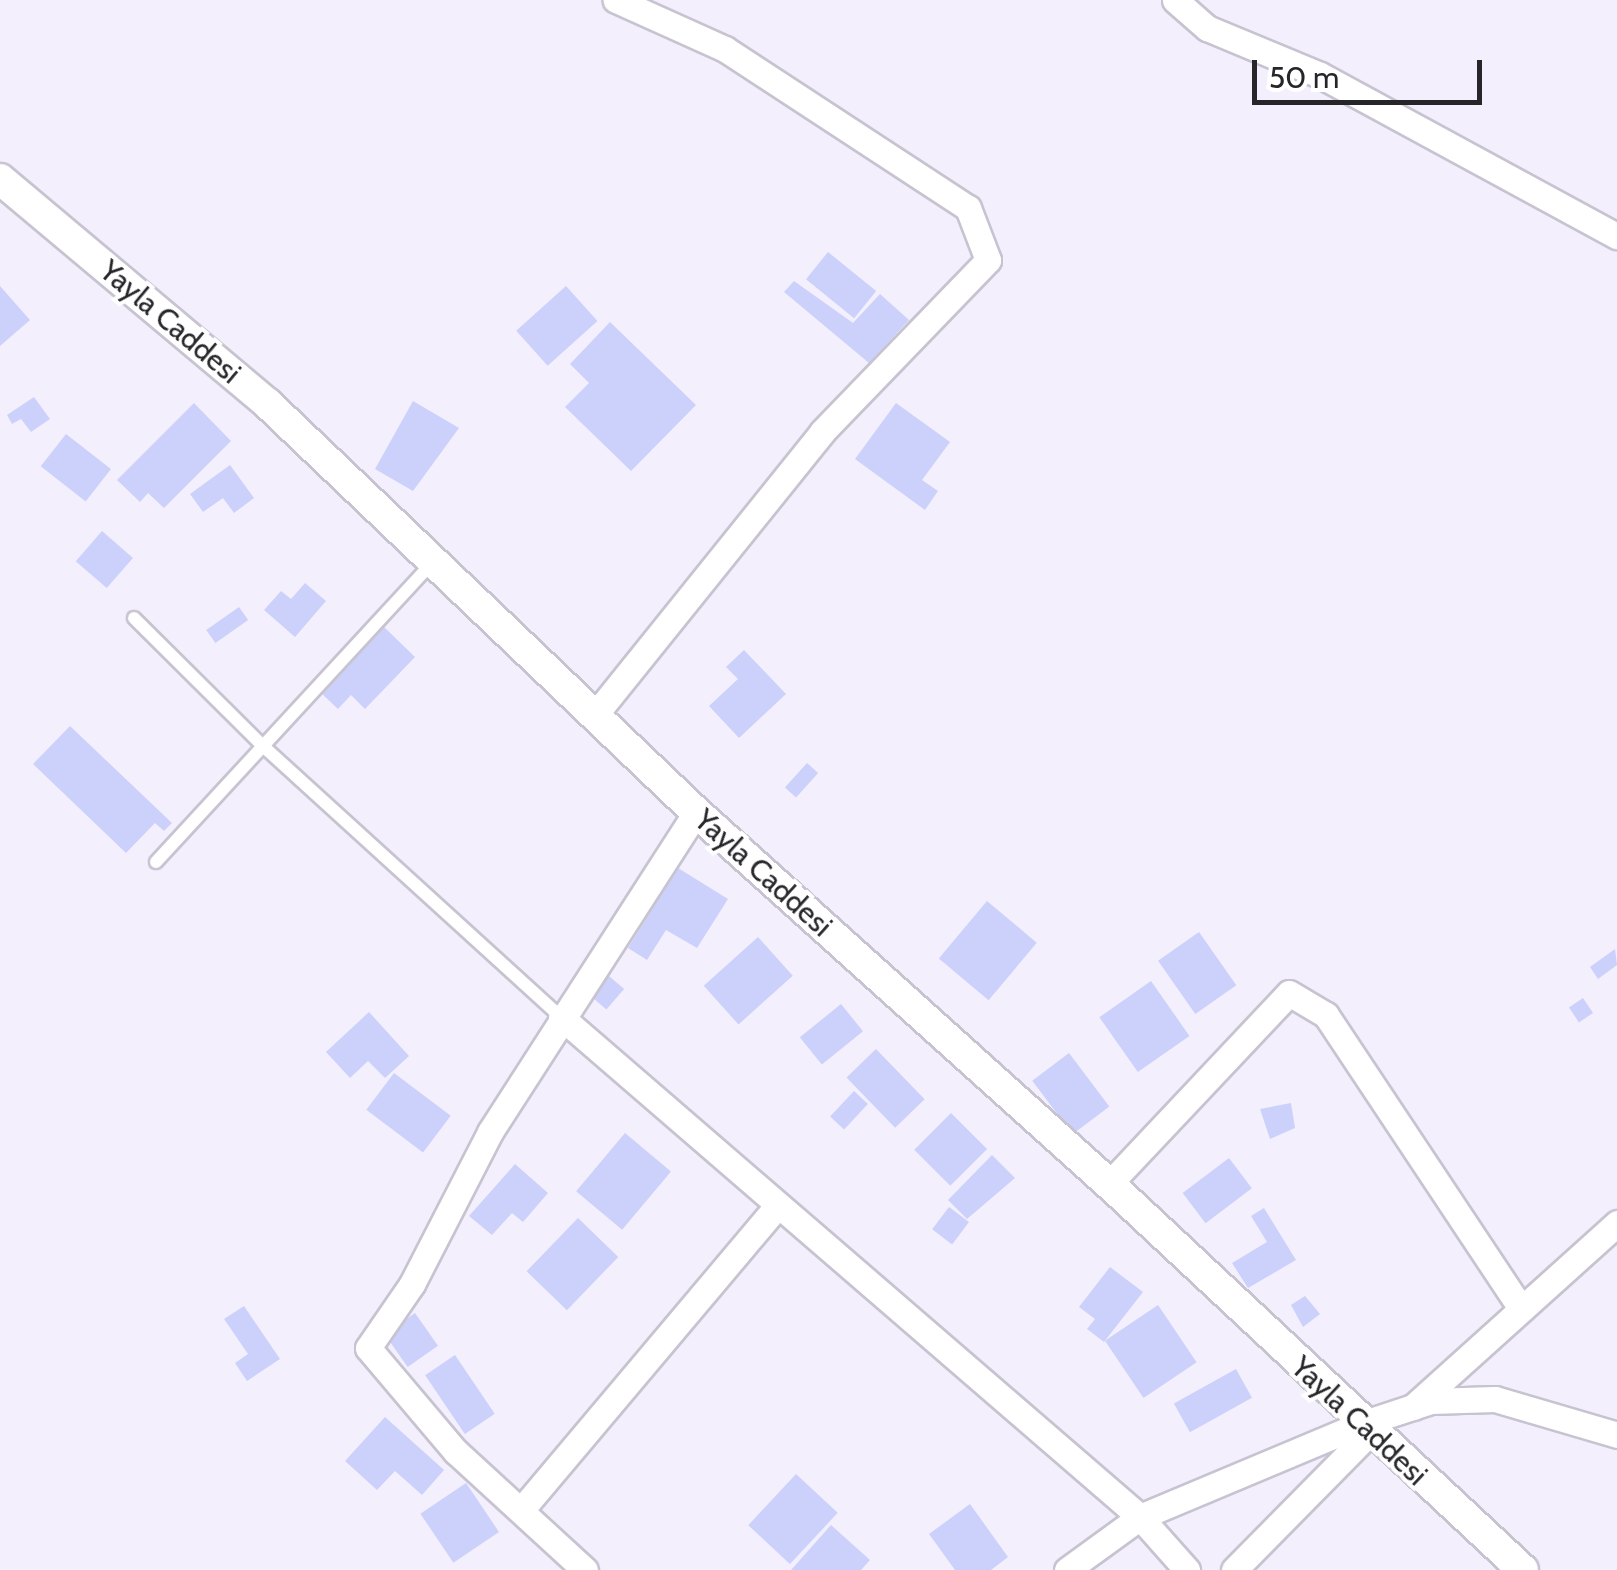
<!DOCTYPE html>
<style>
body{margin:0}
#map{position:relative;width:1617px;height:1570px;overflow:hidden;background:#f3effd;font-family:Cabin,sans-serif}
div>[style]{position:absolute}
.building>*{inset:0;background:#cbd1fb;transform-origin:0 0}
.roads{filter:drop-shadow(2px 0 #c7c3d0) drop-shadow(-2px 0 #c7c3d0) drop-shadow(0 2px #c7c3d0) drop-shadow(0 -2px #c7c3d0)}
.service>*{height:12px;margin:-6px;padding:0 6px;transform-origin:6px;border-radius:6px;background:#fff}
.minor>*{height:25px;margin:-12.5px;padding:0 12.5px;transform-origin:12.5px;border-radius:12.5px;background:#fff}
.tertiary>*{height:30px;margin:-15px;padding:0 15px;transform-origin:15px;border-radius:15px;background:#fff}
span{translate:-50% -50%;white-space:nowrap;text-align:center;line-height:1.15;-webkit-text-stroke:8px #fff;paint-order:stroke}
.street-label{font-size:30px;color:#262529}
.scale{position:absolute;left:1252px;top:60px;width:230px;height:45px;box-sizing:border-box;border:5px solid #262529;border-top:0;padding-left:12px;font-size:30px;line-height:35px;white-space:nowrap;color:#262529;-webkit-text-stroke:8px #fff;paint-order:stroke}
</style>
<div id="map">
<div class="building">
<div style="left:828px;top:252px;width:62px;height:35px;rotate:39deg"></div>
<div style="clip-path:polygon(794px 281px,853px 323px,880px 294px,909px 320px,869px 363px,784px 292px)"></div>
<div style="clip-path:polygon(0 286px,30px 320px,0 346px)"></div>
<div style="left:566px;top:286px;width:47px;height:67px;rotate:48deg"></div>
<div style="clip-path:polygon(610px 322px,696px 405px,631px 471px,565px 407px,589px 383px,570px 364px)"></div>
<div style="clip-path:polygon(34px 397px,50px 419px,31px 432px,21px 419px,12px 424px,7px 415px)"></div>
<div style="clip-path:polygon(413px 401px,459px 428px,413px 491px,375px 469px)"></div>
<div style="clip-path:polygon(194px 403px,231px 441px,164px 508px,148px 493px,140px 502px,117px 480px)"></div>
<div style="clip-path:polygon(896px 403px,950px 442px,922px 480px,938px 491px,925px 510px,855px 459px)"></div>
<div style="left:66px;top:434px;width:57px;height:41px;rotate:38deg"></div>
<div style="clip-path:polygon(230px 465px,254px 498px,234px 513px,223px 498px,203px 512px,190px 494px)"></div>
<div style="left:102px;top:531px;width:41px;height:40px;rotate:41deg"></div>
<div style="clip-path:polygon(305px 583px,326px 601px,295px 637px,264px 610px,281px 591px,291px 599px)"></div>
<div style="left:239px;top:607px;width:16px;height:40px;rotate:55deg"></div>
<div style="clip-path:polygon(382px 625px,415px 657px,365px 709px,351px 695px,338px 709px,319px 691px)"></div>
<div style="clip-path:polygon(744px 650px,786px 694px,739px 738px,709px 706px,738px 679px,726px 667px)"></div>
<div style="clip-path:polygon(70px 726px,172px 823px,164px 831px,155px 823px,126px 853px,33px 764px)"></div>
<div style="left:807px;top:763px;width:15px;height:33px;rotate:42deg"></div>
<div style="clip-path:polygon(678px 868px,728px 899px,697px 948px,666px 930px,647px 960px,628px 948px)"></div>
<div style="left:987px;top:901px;width:65px;height:75px;rotate:40deg"></div>
<div style="left:1199px;top:932px;width:65px;height:50px;rotate:55deg"></div>
<div style="left:758px;top:937px;width:52px;height:73px;rotate:48deg"></div>
<div style="clip-path:polygon(1615px 949px,1617px 965px,1598px 979px,1590px 967px)"></div>
<div style="left:609px;top:976px;width:20px;height:27px;rotate:41deg"></div>
<div style="left:1151px;top:981px;width:67px;height:63px;rotate:55deg"></div>
<div style="left:1583px;top:998px;width:18px;height:17px;rotate:56deg"></div>
<div style="left:841px;top:1004px;width:35px;height:53px;rotate:51deg"></div>
<div style="clip-path:polygon(369px 1012px,409px 1056px,385px 1078px,368px 1061px,350px 1078px,326px 1052px)"></div>
<div style="left:876px;top:1049px;width:70px;height:41px;rotate:46deg"></div>
<div style="left:1069px;top:1053px;width:67px;height:46px;rotate:53deg"></div>
<div style="left:394px;top:1073px;width:71px;height:46px;rotate:37deg"></div>
<div style="left:854px;top:1091px;width:19px;height:35px;rotate:43deg"></div>
<div style="clip-path:polygon(1291px 1103px,1295px 1128px,1270px 1139px,1260px 1109px)"></div>
<div style="left:951px;top:1113px;width:51px;height:52px;rotate:45deg"></div>
<div style="left:625px;top:1133px;width:60px;height:76px;rotate:40deg"></div>
<div style="clip-path:polygon(992px 1155px,1015px 1178px,967px 1219px,948px 1200px)"></div>
<div style="left:1229px;top:1158px;width:38px;height:58px;rotate:53deg"></div>
<div style="clip-path:polygon(515px 1164px,548px 1193px,523px 1222px,512px 1213px,492px 1235px,469px 1216px)"></div>
<div style="left:949px;top:1207px;width:25px;height:28px;rotate:37deg"></div>
<div style="clip-path:polygon(1264px 1208px,1296px 1260px,1248px 1288px,1232px 1263px,1267px 1242px,1251px 1216px)"></div>
<div style="left:578px;top:1218px;width:56px;height:74px;rotate:44deg"></div>
<div style="clip-path:polygon(1110px 1267px,1143px 1292px,1104px 1342px,1087px 1329px,1095px 1319px,1079px 1307px)"></div>
<div style="clip-path:polygon(1305px 1296px,1320px 1314px,1303px 1327px,1291px 1305px)"></div>
<div style="left:1158px;top:1305px;width:69px;height:64px;rotate:56deg"></div>
<div style="clip-path:polygon(244px 1306px,280px 1359px,247px 1381px,235px 1363px,248px 1354px,224px 1319px)"></div>
<div style="left:415px;top:1313px;width:40px;height:37px;rotate:55deg"></div>
<div style="left:455px;top:1355px;width:71px;height:36px;rotate:56deg"></div>
<div style="left:1236px;top:1369px;width:33px;height:71px;rotate:61deg"></div>
<div style="clip-path:polygon(385px 1417px,444px 1470px,422px 1495px,395px 1471px,377px 1490px,345px 1461px)"></div>
<div style="left:796px;top:1474px;width:57px;height:70px;rotate:43deg"></div>
<div style="left:466px;top:1483px;width:59px;height:55px;rotate:56deg"></div>
<div style="clip-path:polygon(970px 1504px,1008px 1557px,991px 1570px,955px 1570px,929px 1534px)"></div>
<div style="clip-path:polygon(831px 1525px,870px 1560px,861px 1570px,791px 1570px)"></div>
</div>
<div class="roads">
<div class="service">
<div style="left:134px;top:618px;width:182px;rotate:44.8deg"></div>
<div style="left:263px;top:746px;width:403px;rotate:42.3deg"></div>
<div style="left:156px;top:862px;width:407px;rotate:-47.3deg"></div>
</div>
<div class="minor">
<div style="left:1175px;top:0;width:43px;rotate:41.2deg"></div>
<div style="left:1207px;top:28px;width:122px;rotate:22.6deg"></div>
<div style="left:1320px;top:75px;width:338px;rotate:28.5deg"></div>
<div style="left:594px;top:716px;width:364px;rotate:-51.2deg"></div>
<div style="left:822px;top:432px;width:239px;rotate:-46deg"></div>
<div style="left:988px;top:260px;width:56px;rotate:-111deg"></div>
<div style="left:968px;top:208px;width:290px;rotate:-146.8deg"></div>
<div style="left:725px;top:49px;width:120px;rotate:-155.8deg"></div>
<div style="left:561px;top:1017px;width:765px;rotate:40.81deg"></div>
<div style="left:1140px;top:1517px;width:71px;rotate:48.4deg"></div>
<div style="left:1109px;top:1184px;width:262px;rotate:-46.7deg"></div>
<div style="left:1289px;top:993px;width:43px;rotate:30.7deg"></div>
<div style="left:1326px;top:1015px;width:353px;rotate:56.4deg"></div>
<div style="left:1413px;top:1407px;width:275px;rotate:-42deg"></div>
<div style="left:522px;top:1509px;width:397px;rotate:-49.9deg"></div>
<div style="left:585px;top:1570px;width:175px;rotate:-137.5deg"></div>
<div style="left:456px;top:1452px;width:136px;rotate:-130.2deg"></div>
<div style="left:368px;top:1348px;width:78px;rotate:-55.5deg"></div>
<div style="left:412px;top:1284px;width:171px;rotate:-62.8deg"></div>
<div style="left:490px;top:1132px;width:381px;rotate:-57.2deg"></div>
<div style="left:1067px;top:1570px;width:90px;rotate:-36deg"></div>
<div style="left:1140px;top:1517px;width:240px;rotate:-22.8deg"></div>
<div style="left:1361px;top:1424px;width:74px;rotate:-18.2deg"></div>
<div style="left:1431px;top:1401px;width:64px;rotate:-1.8deg"></div>
<div style="left:1495px;top:1399px;width:127px;rotate:16.4deg"></div>
<div style="left:1234px;top:1570px;width:194px;rotate:-45.4deg"></div>
</div>
<div class="tertiary">
<div style="left:0;top:179px;width:350px;rotate:40deg"></div>
<div style="left:268px;top:404px;width:591px;rotate:43.63deg"></div>
<div style="left:696px;top:812px;width:568px;rotate:42deg"></div>
<div style="left:1118px;top:1192px;width:554px;rotate:43.03deg"></div>
</div>
</div>
<div class="street-label">
<span style="left:170px;top:322px;rotate:40deg">Yayla Caddesi</span>
<span style="left:763px;top:873px;rotate:42deg">Yayla Caddesi</span>
<span style="left:1359px;top:1421px;rotate:43deg">Yayla Caddesi</span>
</div>
<div class="scale">50 m</div>
</div>
